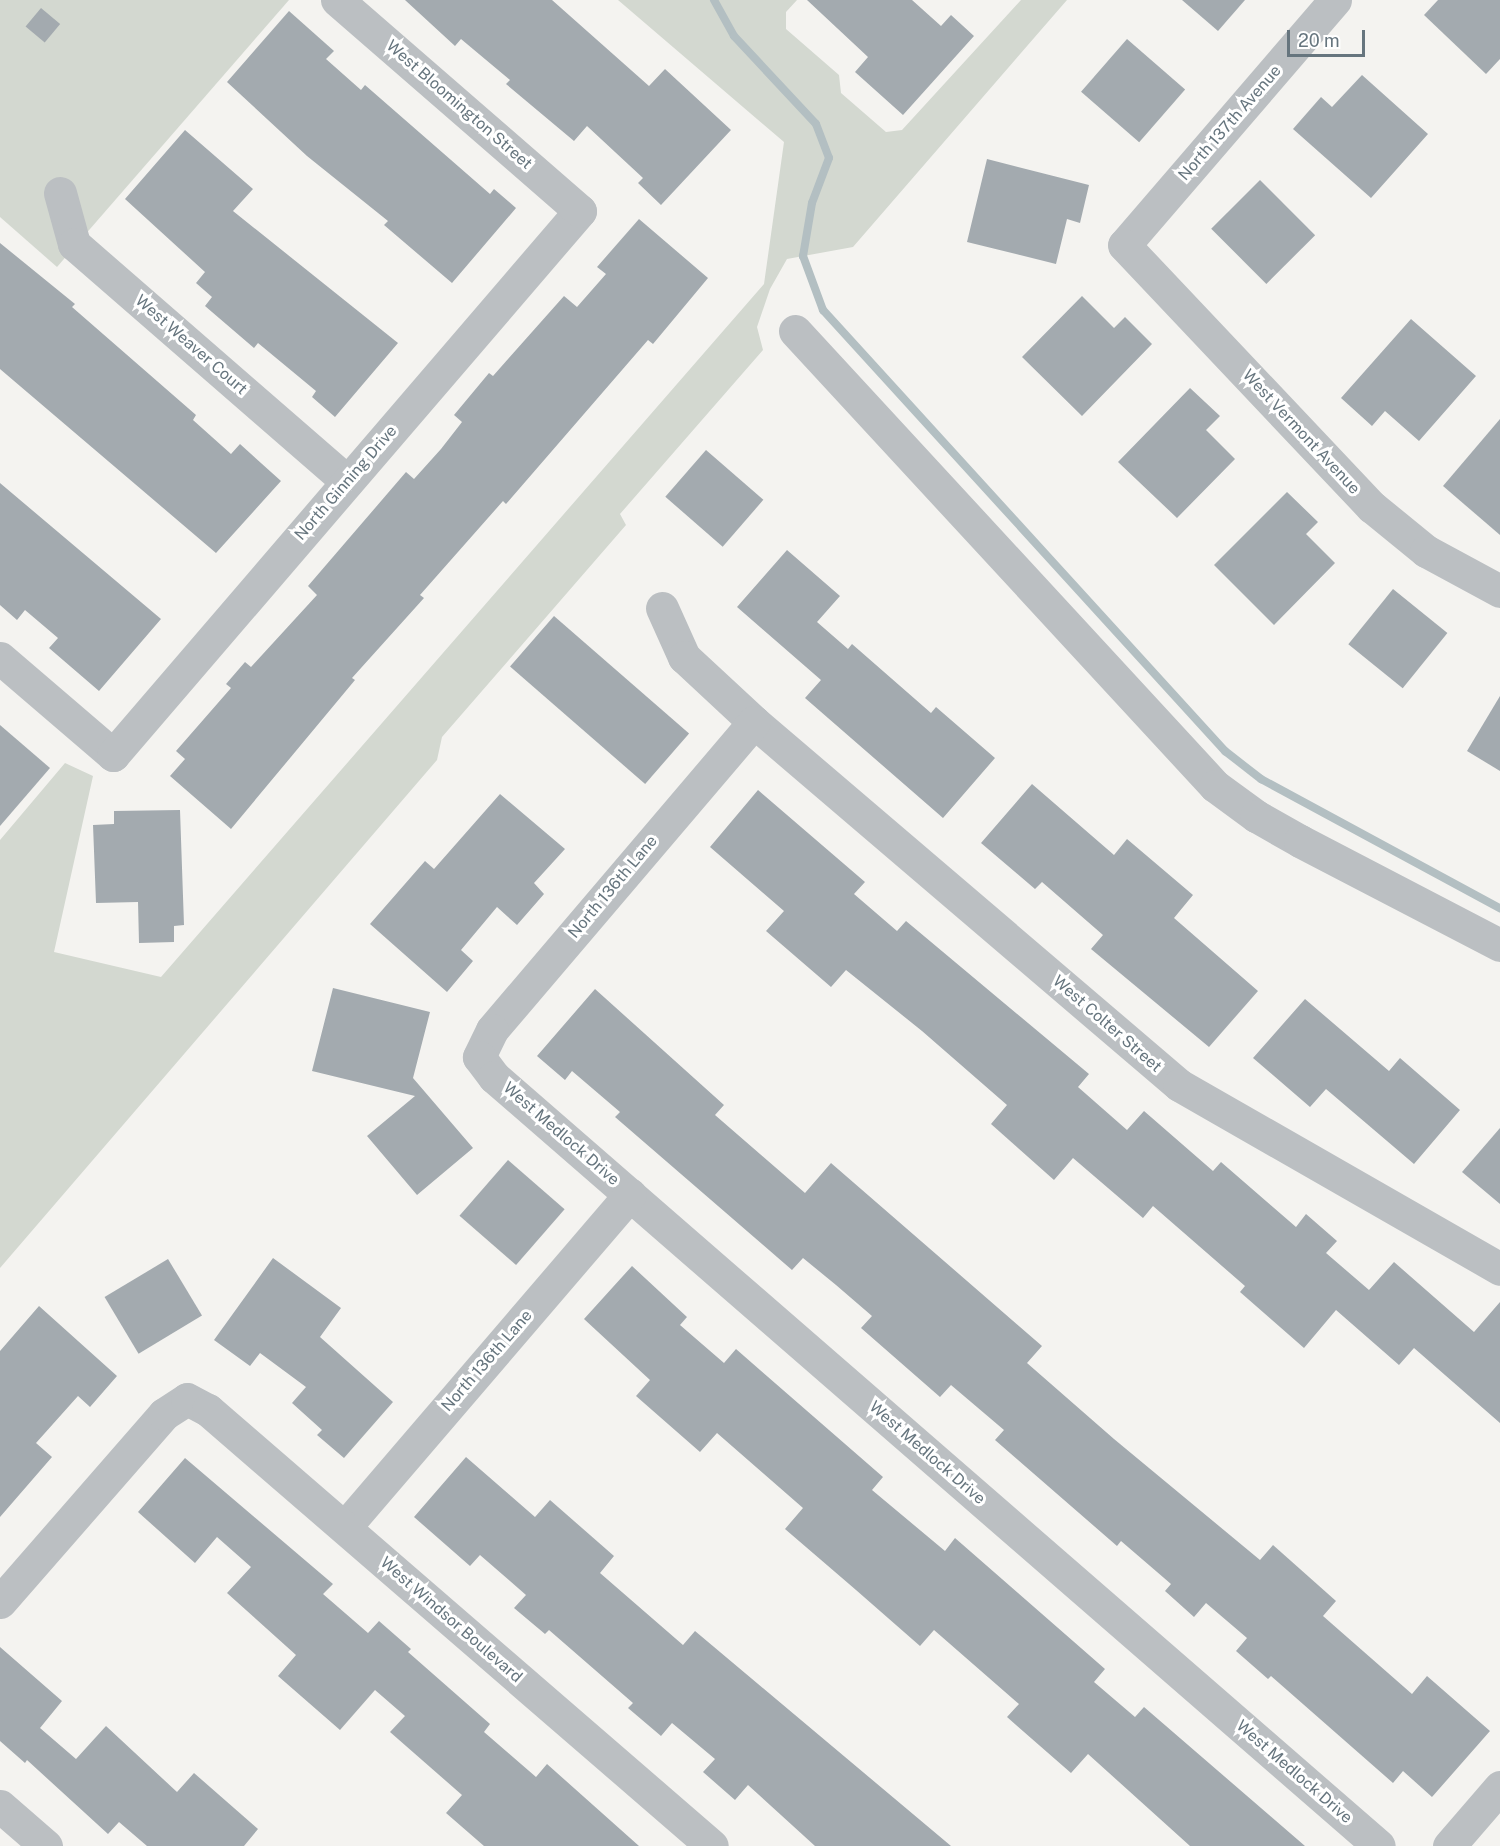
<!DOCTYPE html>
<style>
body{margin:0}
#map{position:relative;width:1500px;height:1846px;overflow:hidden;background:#f4f3f0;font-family:"Public Sans",sans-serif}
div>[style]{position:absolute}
.green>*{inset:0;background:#d3d8d0}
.stream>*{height:8px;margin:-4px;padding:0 4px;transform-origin:4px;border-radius:4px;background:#b3bfc2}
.building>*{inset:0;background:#a3aaaf;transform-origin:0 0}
.minor>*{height:33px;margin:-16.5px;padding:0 16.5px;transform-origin:16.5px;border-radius:16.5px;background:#bbbfc2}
span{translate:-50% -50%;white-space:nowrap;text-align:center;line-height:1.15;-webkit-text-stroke:6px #fff;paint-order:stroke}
.street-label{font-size:16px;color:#66757e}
.scale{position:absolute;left:1287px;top:30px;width:78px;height:27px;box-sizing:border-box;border:3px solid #66757e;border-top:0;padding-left:8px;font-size:18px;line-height:21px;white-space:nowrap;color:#66757e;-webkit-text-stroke:4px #fff;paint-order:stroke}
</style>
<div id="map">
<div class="green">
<div style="clip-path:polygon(0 0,289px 0,57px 267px,0 217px)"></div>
<div style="clip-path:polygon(618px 0,797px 0,786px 12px,786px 29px,839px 75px,841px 93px,886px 132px,902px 130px,1021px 0,1067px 0,853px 247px,787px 259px,770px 289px,757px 327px,763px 350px,620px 514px,626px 525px,442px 737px,437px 760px,0 1268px,0 840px,65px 763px,93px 776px,54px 952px,161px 977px,764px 284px,784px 142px)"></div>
</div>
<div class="stream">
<div style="left:714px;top:0;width:41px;rotate:60.9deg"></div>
<div style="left:734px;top:36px;width:120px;rotate:47deg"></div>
<div style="left:816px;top:124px;width:36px;rotate:69deg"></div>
<div style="left:829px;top:158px;width:48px;rotate:110.7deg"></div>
<div style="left:812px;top:203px;width:54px;rotate:99.6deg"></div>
<div style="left:803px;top:256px;width:58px;rotate:69.7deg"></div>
<div style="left:823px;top:310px;width:597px;rotate:47.65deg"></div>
<div style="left:1225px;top:751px;width:46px;rotate:37.9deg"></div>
<div style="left:1261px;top:779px;width:272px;rotate:28.4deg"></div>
</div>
<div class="building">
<div style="clip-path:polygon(405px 0,552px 0,649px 86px,665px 69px,731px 130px,661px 205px,638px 183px,643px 178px,587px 126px,574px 141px,506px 84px,510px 80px,461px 39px,455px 46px)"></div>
<div style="clip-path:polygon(807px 0,912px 0,941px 26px,951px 15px,974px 36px,903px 115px,855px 72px,868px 57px)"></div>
<div style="clip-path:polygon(1182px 0,1245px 0,1218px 31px)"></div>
<div style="clip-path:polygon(1438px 0,1500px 0,1500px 59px,1486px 74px,1424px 15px)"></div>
<div style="left:41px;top:8px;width:25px;height:24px;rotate:40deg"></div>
<div style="clip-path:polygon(289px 11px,334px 51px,326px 59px,361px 90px,365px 85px,490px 194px,494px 189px,516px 208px,452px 283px,384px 225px,388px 221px,307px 156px,227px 82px)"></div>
<div style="left:1127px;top:39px;width:77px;height:70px;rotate:41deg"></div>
<div style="clip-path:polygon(1362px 75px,1428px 134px,1371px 198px,1293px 129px,1321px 97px,1332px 107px)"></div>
<div style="clip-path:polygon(185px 130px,253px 189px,233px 211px,398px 343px,335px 417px,312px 397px,316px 391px,258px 343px,254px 348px,205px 306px,212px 297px,196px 283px,205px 272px,125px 199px)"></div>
<div style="clip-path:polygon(987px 159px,1089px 185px,1080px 223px,1067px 219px,1056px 264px,967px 242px)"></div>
<div style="left:1260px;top:180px;width:78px;height:69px;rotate:45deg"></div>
<div style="clip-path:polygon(639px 219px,708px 278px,653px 344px,648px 340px,506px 504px,503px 501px,420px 595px,424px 598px,352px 678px,355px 680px,231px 829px,170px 776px,185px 759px,176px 751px,231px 688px,226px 684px,245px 662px,251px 667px,317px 595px,308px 586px,406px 472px,414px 479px,441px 449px,462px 422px,454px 415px,489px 373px,493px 376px,564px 296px,577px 307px,606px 274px,597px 267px)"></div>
<div style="clip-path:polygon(0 243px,75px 304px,72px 307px,196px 415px,193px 420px,231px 454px,240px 444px,281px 481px,216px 553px,0 369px)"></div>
<div style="clip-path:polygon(1082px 296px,1114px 328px,1125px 317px,1152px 344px,1082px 416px,1022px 357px)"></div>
<div style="clip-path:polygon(1411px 319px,1476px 376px,1419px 441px,1385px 411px,1372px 426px,1341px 398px)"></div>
<div style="clip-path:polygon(1190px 388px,1220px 416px,1206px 430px,1235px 459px,1177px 518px,1118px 462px)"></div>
<div style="clip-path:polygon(1500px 419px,1500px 535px,1443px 486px)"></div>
<div style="left:706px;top:450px;width:76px;height:62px;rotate:41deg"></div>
<div style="clip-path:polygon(0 483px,161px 619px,99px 691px,49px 648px,58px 638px,25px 610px,17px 620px,0 605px)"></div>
<div style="clip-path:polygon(1287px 492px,1318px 522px,1306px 534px,1335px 563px,1274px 625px,1214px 565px)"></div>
<div style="clip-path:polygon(787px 550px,840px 596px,817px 622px,848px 649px,852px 644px,931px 713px,936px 707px,995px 758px,943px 818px,805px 698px,821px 680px,737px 607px)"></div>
<div style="left:1393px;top:589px;width:70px;height:71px;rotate:39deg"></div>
<div style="left:554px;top:616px;width:179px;height:67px;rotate:41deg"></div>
<div style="clip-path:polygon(1500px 696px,1500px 771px,1467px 751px)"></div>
<div style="clip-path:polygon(0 725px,50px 768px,0 826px)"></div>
<div style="clip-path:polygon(1032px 784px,1114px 855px,1127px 839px,1193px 895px,1174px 918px,1258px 991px,1209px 1047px,1091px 949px,1103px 935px,1042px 882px,1035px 889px,981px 843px)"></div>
<div style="clip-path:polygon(758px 790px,865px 882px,854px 894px,897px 931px,906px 921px,1089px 1074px,1078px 1087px,1127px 1130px,1144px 1111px,1213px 1171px,1221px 1162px,1296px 1227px,1306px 1214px,1337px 1241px,1326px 1253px,1369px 1290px,1394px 1262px,1474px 1332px,1500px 1302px,1500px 1423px,1414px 1348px,1399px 1365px,1336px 1310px,1304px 1348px,1240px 1292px,1245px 1286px,1153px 1206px,1143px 1218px,1073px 1158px,1054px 1180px,991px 1124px,1007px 1105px,922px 1031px,846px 970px,831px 987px,766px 931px,784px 911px,710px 847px)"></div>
<div style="clip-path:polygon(500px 794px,565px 849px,534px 883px,544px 894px,517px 925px,497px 907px,461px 950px,473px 961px,447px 992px,370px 924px,425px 861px,434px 869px)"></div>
<div style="clip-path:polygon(180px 810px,184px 925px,174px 926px,174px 942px,139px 943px,138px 902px,96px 903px,93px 825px,114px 824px,114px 811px)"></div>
<div style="clip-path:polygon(333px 988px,430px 1012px,413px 1078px,473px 1148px,417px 1195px,367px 1136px,415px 1096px,312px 1071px)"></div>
<div style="clip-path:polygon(595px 989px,724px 1105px,715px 1115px,805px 1193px,831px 1163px,1042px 1346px,1027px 1363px,1114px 1439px,1260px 1560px,1273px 1545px,1336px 1601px,1323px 1616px,1412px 1694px,1427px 1676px,1490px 1731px,1432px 1797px,1403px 1771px,1393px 1783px,1271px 1676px,1268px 1679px,1236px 1651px,1247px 1638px,1206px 1603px,1194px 1617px,1165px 1591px,1171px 1584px,1121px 1541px,1117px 1546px,995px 1440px,1004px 1430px,951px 1385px,940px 1397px,861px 1328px,872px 1316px,836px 1285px,803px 1258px,792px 1270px,615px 1117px,620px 1112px,572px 1071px,565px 1080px,537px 1056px)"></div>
<div style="clip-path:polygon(1305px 999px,1389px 1071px,1400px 1058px,1460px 1110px,1414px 1164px,1326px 1089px,1310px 1107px,1253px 1058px)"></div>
<div style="clip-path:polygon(1500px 1128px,1500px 1204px,1462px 1172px)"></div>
<div style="left:508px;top:1160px;width:75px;height:74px;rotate:41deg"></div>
<div style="clip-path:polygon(273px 1258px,341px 1308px,320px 1337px,393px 1402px,344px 1458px,317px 1435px,322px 1430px,292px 1403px,306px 1387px,260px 1353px,250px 1366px,214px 1340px)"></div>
<div style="left:168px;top:1259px;width:66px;height:74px;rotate:59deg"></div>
<div style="clip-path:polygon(632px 1266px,687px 1317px,680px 1325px,724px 1363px,736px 1349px,883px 1477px,872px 1490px,945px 1551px,955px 1538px,1105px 1669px,1094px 1682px,1135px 1717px,1144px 1707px,1305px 1846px,1190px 1846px,1088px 1754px,1071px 1773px,1007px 1717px,1019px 1704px,934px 1630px,920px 1646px,856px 1590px,785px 1529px,803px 1508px,717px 1433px,700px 1452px,636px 1396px,650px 1380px,584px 1319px)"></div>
<div style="clip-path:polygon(39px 1306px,117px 1376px,90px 1407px,78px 1396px,36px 1443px,52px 1457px,0 1517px,0 1351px)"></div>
<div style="clip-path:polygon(466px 1457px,535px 1517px,550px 1500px,614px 1556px,600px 1573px,683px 1645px,695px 1631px,951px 1846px,815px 1846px,748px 1785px,735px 1800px,703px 1772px,715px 1759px,672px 1723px,661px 1736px,628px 1708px,633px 1703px,549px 1630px,545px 1634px,514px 1608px,526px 1595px,480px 1555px,470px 1566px,414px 1517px)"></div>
<div style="clip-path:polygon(185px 1458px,333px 1584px,323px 1594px,368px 1633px,379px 1621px,411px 1649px,408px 1652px,490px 1724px,484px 1732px,536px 1777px,547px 1764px,639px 1846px,484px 1846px,446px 1813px,462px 1795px,390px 1732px,405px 1716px,375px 1690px,340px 1730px,278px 1676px,296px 1655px,227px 1593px,251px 1567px,217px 1537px,195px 1563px,138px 1512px)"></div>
<div style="clip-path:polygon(0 1647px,62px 1701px,40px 1728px,76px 1759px,106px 1726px,177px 1792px,194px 1773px,258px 1829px,244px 1846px,147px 1846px,119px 1822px,108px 1834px,27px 1760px,25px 1763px,0 1741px)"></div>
</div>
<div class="minor">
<div style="left:1335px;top:0;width:323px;rotate:130.7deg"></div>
<div style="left:1124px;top:245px;width:361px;rotate:46.6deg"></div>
<div style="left:1372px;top:507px;width:70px;rotate:39.2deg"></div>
<div style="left:1426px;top:551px;width:84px;rotate:28.4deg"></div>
<div style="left:60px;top:193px;width:53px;rotate:74.6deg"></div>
<div style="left:74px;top:244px;width:362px;rotate:41deg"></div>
<div style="left:795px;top:331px;width:619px;rotate:47.29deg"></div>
<div style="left:1215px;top:786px;width:51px;rotate:36.2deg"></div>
<div style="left:1256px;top:816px;width:51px;rotate:29.6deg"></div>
<div style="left:1300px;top:841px;width:225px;rotate:27.5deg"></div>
<div style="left:662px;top:608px;width:54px;rotate:65.8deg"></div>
<div style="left:684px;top:657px;width:96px;rotate:42.9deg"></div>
<div style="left:754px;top:722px;width:559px;rotate:40.5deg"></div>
<div style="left:1179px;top:1085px;width:370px;rotate:29.8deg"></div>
<div style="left:0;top:658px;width:149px;rotate:40.6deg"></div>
<div style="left:113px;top:755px;width:717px;rotate:-49.36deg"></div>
<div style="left:580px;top:211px;width:322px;rotate:-139deg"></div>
<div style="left:754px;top:722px;width:404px;rotate:130.4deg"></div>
<div style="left:492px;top:1030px;width:30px;rotate:116deg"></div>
<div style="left:479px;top:1057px;width:25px;rotate:53deg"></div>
<div style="left:494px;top:1077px;width:1172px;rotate:40.99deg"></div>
<div style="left:345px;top:1527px;width:438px;rotate:-49.4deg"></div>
<div style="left:0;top:1602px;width:249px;rotate:-48.9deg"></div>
<div style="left:164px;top:1414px;width:27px;rotate:-33deg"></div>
<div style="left:187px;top:1399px;width:24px;rotate:28deg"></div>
<div style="left:208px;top:1410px;width:666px;rotate:40.86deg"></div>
<div style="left:0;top:1806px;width:61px;rotate:41deg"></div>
<div style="left:1449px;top:1846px;width:78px;rotate:-49.2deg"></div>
</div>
<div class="street-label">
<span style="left:459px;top:105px;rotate:41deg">West Bloomington Street</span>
<span style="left:1230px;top:123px;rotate:-49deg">North 137th Avenue</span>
<span style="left:191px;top:345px;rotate:41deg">West Weaver Court</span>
<span style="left:1301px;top:432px;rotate:47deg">West Vermont Avenue</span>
<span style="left:346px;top:483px;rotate:-49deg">North Ginning Drive</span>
<span style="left:613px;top:887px;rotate:-50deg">North 136th Lane</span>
<span style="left:1107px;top:1024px;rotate:41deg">West Colter Street</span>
<span style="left:561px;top:1134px;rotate:41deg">West Medlock Drive</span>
<span style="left:487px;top:1361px;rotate:-49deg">North 136th Lane</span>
<span style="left:927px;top:1453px;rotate:41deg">West Medlock Drive</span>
<span style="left:451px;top:1620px;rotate:41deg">West Windsor Boulevard</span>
<span style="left:1294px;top:1772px;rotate:41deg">West Medlock Drive</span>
</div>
<div class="scale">20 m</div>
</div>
